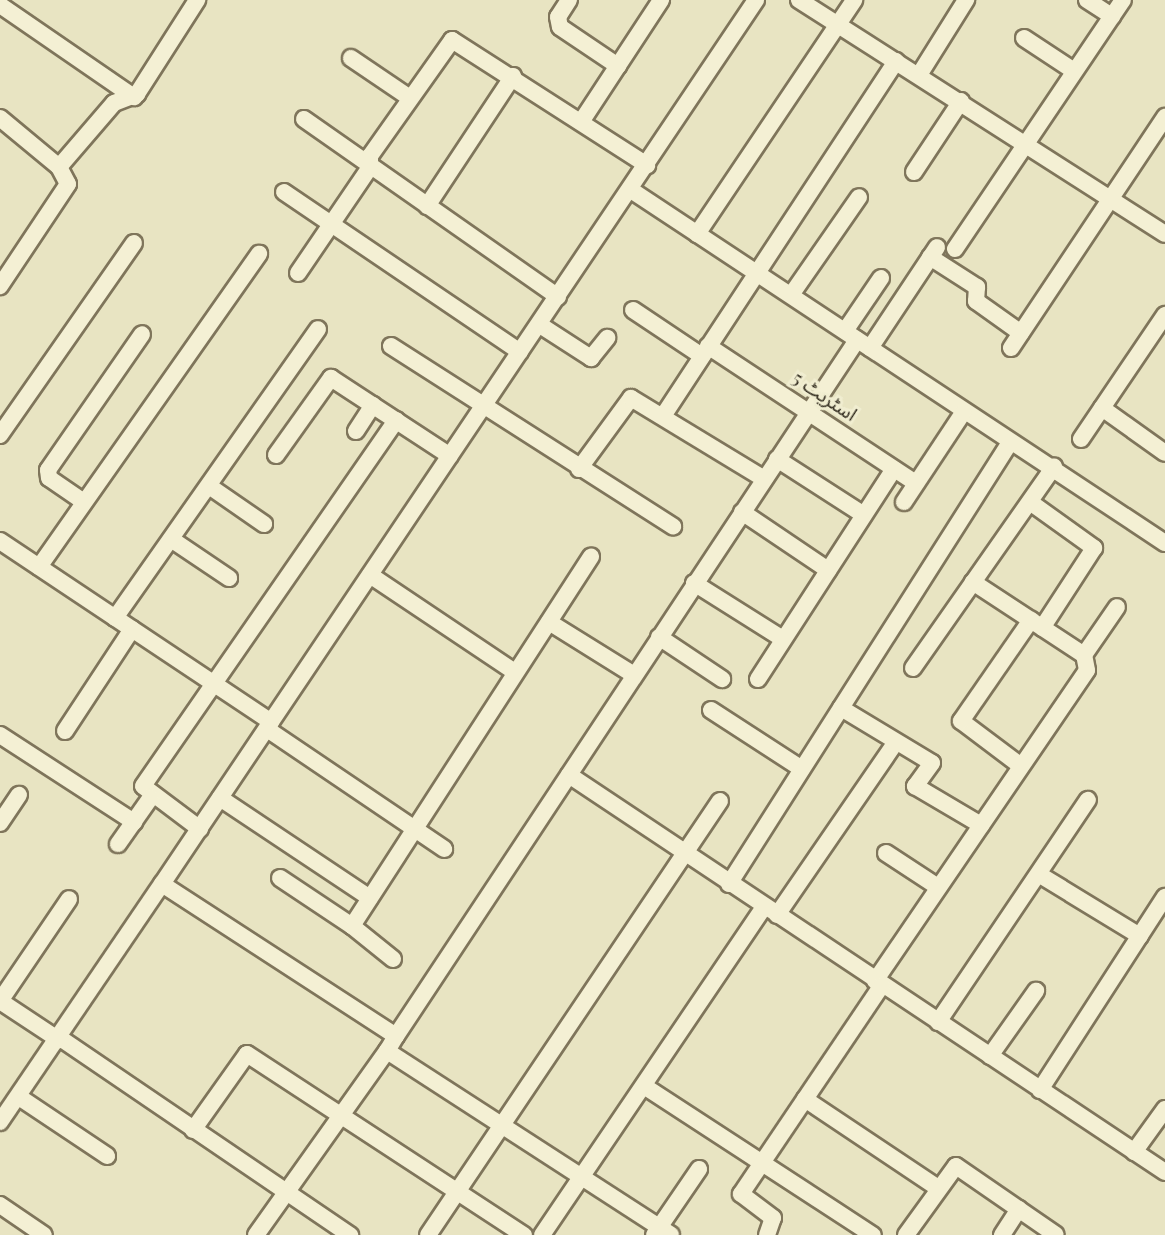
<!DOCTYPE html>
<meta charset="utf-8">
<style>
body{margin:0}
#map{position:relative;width:1165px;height:1235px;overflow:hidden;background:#e8e4c2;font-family:"Playfair Display","Noto Sans Arabic",serif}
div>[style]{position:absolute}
.roads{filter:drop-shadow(2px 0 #7f755b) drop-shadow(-2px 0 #7f755b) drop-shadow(0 2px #7f755b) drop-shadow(0 -2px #7f755b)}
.minor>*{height:16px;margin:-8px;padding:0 8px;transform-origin:8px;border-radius:8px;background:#f4f0d4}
span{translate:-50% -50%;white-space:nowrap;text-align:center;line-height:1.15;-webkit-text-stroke:6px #f0edd0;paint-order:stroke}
.street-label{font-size:19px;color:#312b1e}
</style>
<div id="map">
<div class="roads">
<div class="minor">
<div style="left:569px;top:0;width:20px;rotate:123deg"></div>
<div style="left:558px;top:17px;width:10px;rotate:79deg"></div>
<div style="left:560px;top:27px;width:70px;rotate:33.9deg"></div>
<div style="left:799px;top:0;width:434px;rotate:32.6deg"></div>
<div style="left:1087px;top:0;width:30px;rotate:33deg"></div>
<div style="left:0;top:5px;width:163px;rotate:34.5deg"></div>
<div style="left:1024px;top:38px;width:60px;rotate:33.4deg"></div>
<div style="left:351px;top:58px;width:71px;rotate:34.1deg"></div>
<div style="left:919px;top:75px;width:89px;rotate:-57.9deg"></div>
<div style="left:0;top:118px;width:77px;rotate:39.7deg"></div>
<div style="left:59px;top:167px;width:19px;rotate:62deg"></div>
<div style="left:68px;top:184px;width:123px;rotate:123.7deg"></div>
<div style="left:304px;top:119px;width:310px;rotate:35deg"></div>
<div style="left:581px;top:122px;width:146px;rotate:-56.7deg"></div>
<div style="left:59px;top:167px;width:84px;rotate:-49.3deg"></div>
<div style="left:114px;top:103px;width:25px;rotate:-21deg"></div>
<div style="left:137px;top:94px;width:112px;rotate:-57.4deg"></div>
<div style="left:914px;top:172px;width:85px;rotate:-56.5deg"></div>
<div style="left:631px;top:190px;width:640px;rotate:33.47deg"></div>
<div style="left:284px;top:192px;width:285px;rotate:34.1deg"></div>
<div style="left:427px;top:206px;width:156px;rotate:-56.5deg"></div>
<div style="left:697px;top:234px;width:282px;rotate:-56.1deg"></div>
<div style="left:955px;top:249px;width:300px;rotate:-56deg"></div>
<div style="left:930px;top:257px;width:56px;rotate:32.6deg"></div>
<div style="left:977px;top:287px;width:14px;rotate:94deg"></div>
<div style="left:976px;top:301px;width:55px;rotate:35.4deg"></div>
<div style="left:298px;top:273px;width:128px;rotate:-55.8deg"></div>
<div style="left:370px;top:167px;width:11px;rotate:-90deg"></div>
<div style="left:370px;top:156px;width:142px;rotate:-54.7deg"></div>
<div style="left:452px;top:40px;width:232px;rotate:32.7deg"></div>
<div style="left:791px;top:295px;width:119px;rotate:-55.2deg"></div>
<div style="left:633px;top:310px;width:83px;rotate:33.7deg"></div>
<div style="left:540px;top:325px;width:61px;rotate:32.9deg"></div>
<div style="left:591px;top:358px;width:26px;rotate:-51deg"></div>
<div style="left:845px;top:331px;width:64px;rotate:-55.8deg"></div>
<div style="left:391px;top:346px;width:335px;rotate:32.6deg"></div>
<div style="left:708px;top:346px;width:249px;rotate:33.4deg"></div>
<div style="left:870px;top:348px;width:121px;rotate:-56.4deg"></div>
<div style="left:1011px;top:348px;width:278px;rotate:-56.3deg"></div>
<div style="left:1102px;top:408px;width:77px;rotate:35.5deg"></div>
<div style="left:665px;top:413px;width:421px;rotate:-56.7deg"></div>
<div style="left:356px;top:431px;width:31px;rotate:-57deg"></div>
<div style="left:0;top:435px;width:234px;rotate:-55.1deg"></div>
<div style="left:1081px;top:439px;width:150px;rotate:-55.9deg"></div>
<div style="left:276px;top:455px;width:95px;rotate:-54.5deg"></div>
<div style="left:331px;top:378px;width:142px;rotate:33.2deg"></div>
<div style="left:777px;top:459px;width:103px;rotate:32.8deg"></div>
<div style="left:579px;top:469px;width:88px;rotate:-53.8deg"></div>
<div style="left:631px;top:398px;width:156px;rotate:31.3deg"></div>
<div style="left:209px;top:486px;width:67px;rotate:34.6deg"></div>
<div style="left:84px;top:502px;width:42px;rotate:-145.6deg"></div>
<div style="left:49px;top:478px;width:8px;rotate:-97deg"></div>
<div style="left:48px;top:470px;width:165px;rotate:-55.3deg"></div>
<div style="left:904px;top:502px;width:107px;rotate:-56.5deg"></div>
<div style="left:1030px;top:502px;width:79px;rotate:35.7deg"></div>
<div style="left:1094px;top:548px;width:95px;rotate:123deg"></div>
<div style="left:742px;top:512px;width:104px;rotate:34deg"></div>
<div style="left:171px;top:539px;width:70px;rotate:33.9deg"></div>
<div style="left:0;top:541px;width:326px;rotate:33.7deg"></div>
<div style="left:39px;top:567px;width:383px;rotate:-54.9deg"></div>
<div style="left:370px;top:575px;width:174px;rotate:33.8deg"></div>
<div style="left:694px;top:583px;width:105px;rotate:32.2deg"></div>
<div style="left:115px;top:618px;width:353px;rotate:-54.9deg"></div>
<div style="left:549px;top:622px;width:100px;rotate:31.9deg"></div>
<div style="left:659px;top:637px;width:76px;rotate:33.7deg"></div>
<div style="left:1084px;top:655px;width:58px;rotate:-55.5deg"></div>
<div style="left:913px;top:668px;width:246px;rotate:-55deg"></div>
<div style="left:758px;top:679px;width:250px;rotate:-57.1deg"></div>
<div style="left:841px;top:708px;width:106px;rotate:31.1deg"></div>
<div style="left:932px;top:763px;width:29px;rotate:126deg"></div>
<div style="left:915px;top:786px;width:77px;rotate:30.6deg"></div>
<div style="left:711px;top:710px;width:108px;rotate:33deg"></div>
<div style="left:267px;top:729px;width:214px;rotate:34.1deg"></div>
<div style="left:65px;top:731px;width:122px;rotate:-56.7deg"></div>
<div style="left:0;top:735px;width:160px;rotate:33deg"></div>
<div style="left:1021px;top:766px;width:75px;rotate:-143.1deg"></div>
<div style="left:961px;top:721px;width:123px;rotate:-55.3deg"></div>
<div style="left:569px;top:775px;width:716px;rotate:33.67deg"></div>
<div style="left:220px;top:798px;width:180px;rotate:33.7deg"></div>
<div style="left:0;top:823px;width:34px;rotate:-56deg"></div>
<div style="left:200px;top:829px;width:71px;rotate:-143deg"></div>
<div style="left:143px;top:786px;width:445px;rotate:-55.3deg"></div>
<div style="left:118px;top:844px;width:57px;rotate:-54.9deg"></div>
<div style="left:886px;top:853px;width:62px;rotate:33.2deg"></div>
<div style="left:1040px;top:875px;width:117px;rotate:31.4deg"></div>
<div style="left:280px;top:878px;width:87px;rotate:33.7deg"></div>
<div style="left:162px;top:884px;width:1065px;rotate:-56.1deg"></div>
<div style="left:729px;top:884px;width:522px;rotate:-57.53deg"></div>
<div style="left:777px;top:915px;width:209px;rotate:-55.5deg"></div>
<div style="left:393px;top:959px;width:53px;rotate:-141.2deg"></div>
<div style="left:352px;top:926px;width:440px;rotate:-57.1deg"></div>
<div style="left:875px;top:981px;width:376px;rotate:-55.7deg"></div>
<div style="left:1087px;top:670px;width:15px;rotate:-101deg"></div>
<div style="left:1084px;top:655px;width:133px;rotate:-146.7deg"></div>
<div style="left:0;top:1001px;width:123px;rotate:-55.9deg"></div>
<div style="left:0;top:1001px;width:71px;rotate:33.5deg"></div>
<div style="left:938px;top:1022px;width:268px;rotate:-56deg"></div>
<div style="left:396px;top:1036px;width:835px;rotate:-56.48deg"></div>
<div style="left:60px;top:1038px;width:351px;rotate:34.2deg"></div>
<div style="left:990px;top:1056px;width:80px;rotate:-54.7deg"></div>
<div style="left:644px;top:1086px;width:273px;rotate:33.1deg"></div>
<div style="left:1040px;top:1090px;width:230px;rotate:-57.1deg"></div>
<div style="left:19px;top:1097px;width:106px;rotate:33.8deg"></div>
<div style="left:805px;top:1099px;width:160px;rotate:33.8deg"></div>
<div style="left:0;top:1122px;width:288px;rotate:-55.8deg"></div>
<div style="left:162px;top:884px;width:279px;rotate:33deg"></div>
<div style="left:396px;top:1036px;width:17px;rotate:121deg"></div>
<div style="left:387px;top:1051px;width:338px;rotate:32.9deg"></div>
<div style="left:193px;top:1130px;width:93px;rotate:-54.6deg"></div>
<div style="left:247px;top:1054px;width:331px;rotate:33.2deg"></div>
<div style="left:1134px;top:1152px;width:53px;rotate:-54.2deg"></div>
<div style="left:0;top:1205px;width:53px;rotate:34.3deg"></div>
<div style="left:256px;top:1235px;width:226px;rotate:-54.6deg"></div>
<div style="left:428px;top:1235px;width:523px;rotate:-56.07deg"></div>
<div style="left:542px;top:1235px;width:396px;rotate:-55.9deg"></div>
<div style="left:654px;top:1235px;width:80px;rotate:-55.7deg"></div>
<div style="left:767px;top:1235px;width:18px;rotate:-71deg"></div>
<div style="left:773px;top:1218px;width:40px;rotate:-143deg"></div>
<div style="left:741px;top:1194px;width:252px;rotate:-56deg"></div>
<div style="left:906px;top:1235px;width:85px;rotate:-54.1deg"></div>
<div style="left:956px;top:1166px;width:121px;rotate:34.6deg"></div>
<div style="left:1002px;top:1235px;width:31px;rotate:-57deg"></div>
</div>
</div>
<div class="street-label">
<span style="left:825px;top:396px;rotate:34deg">اسٹریٹ 5</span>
</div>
</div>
